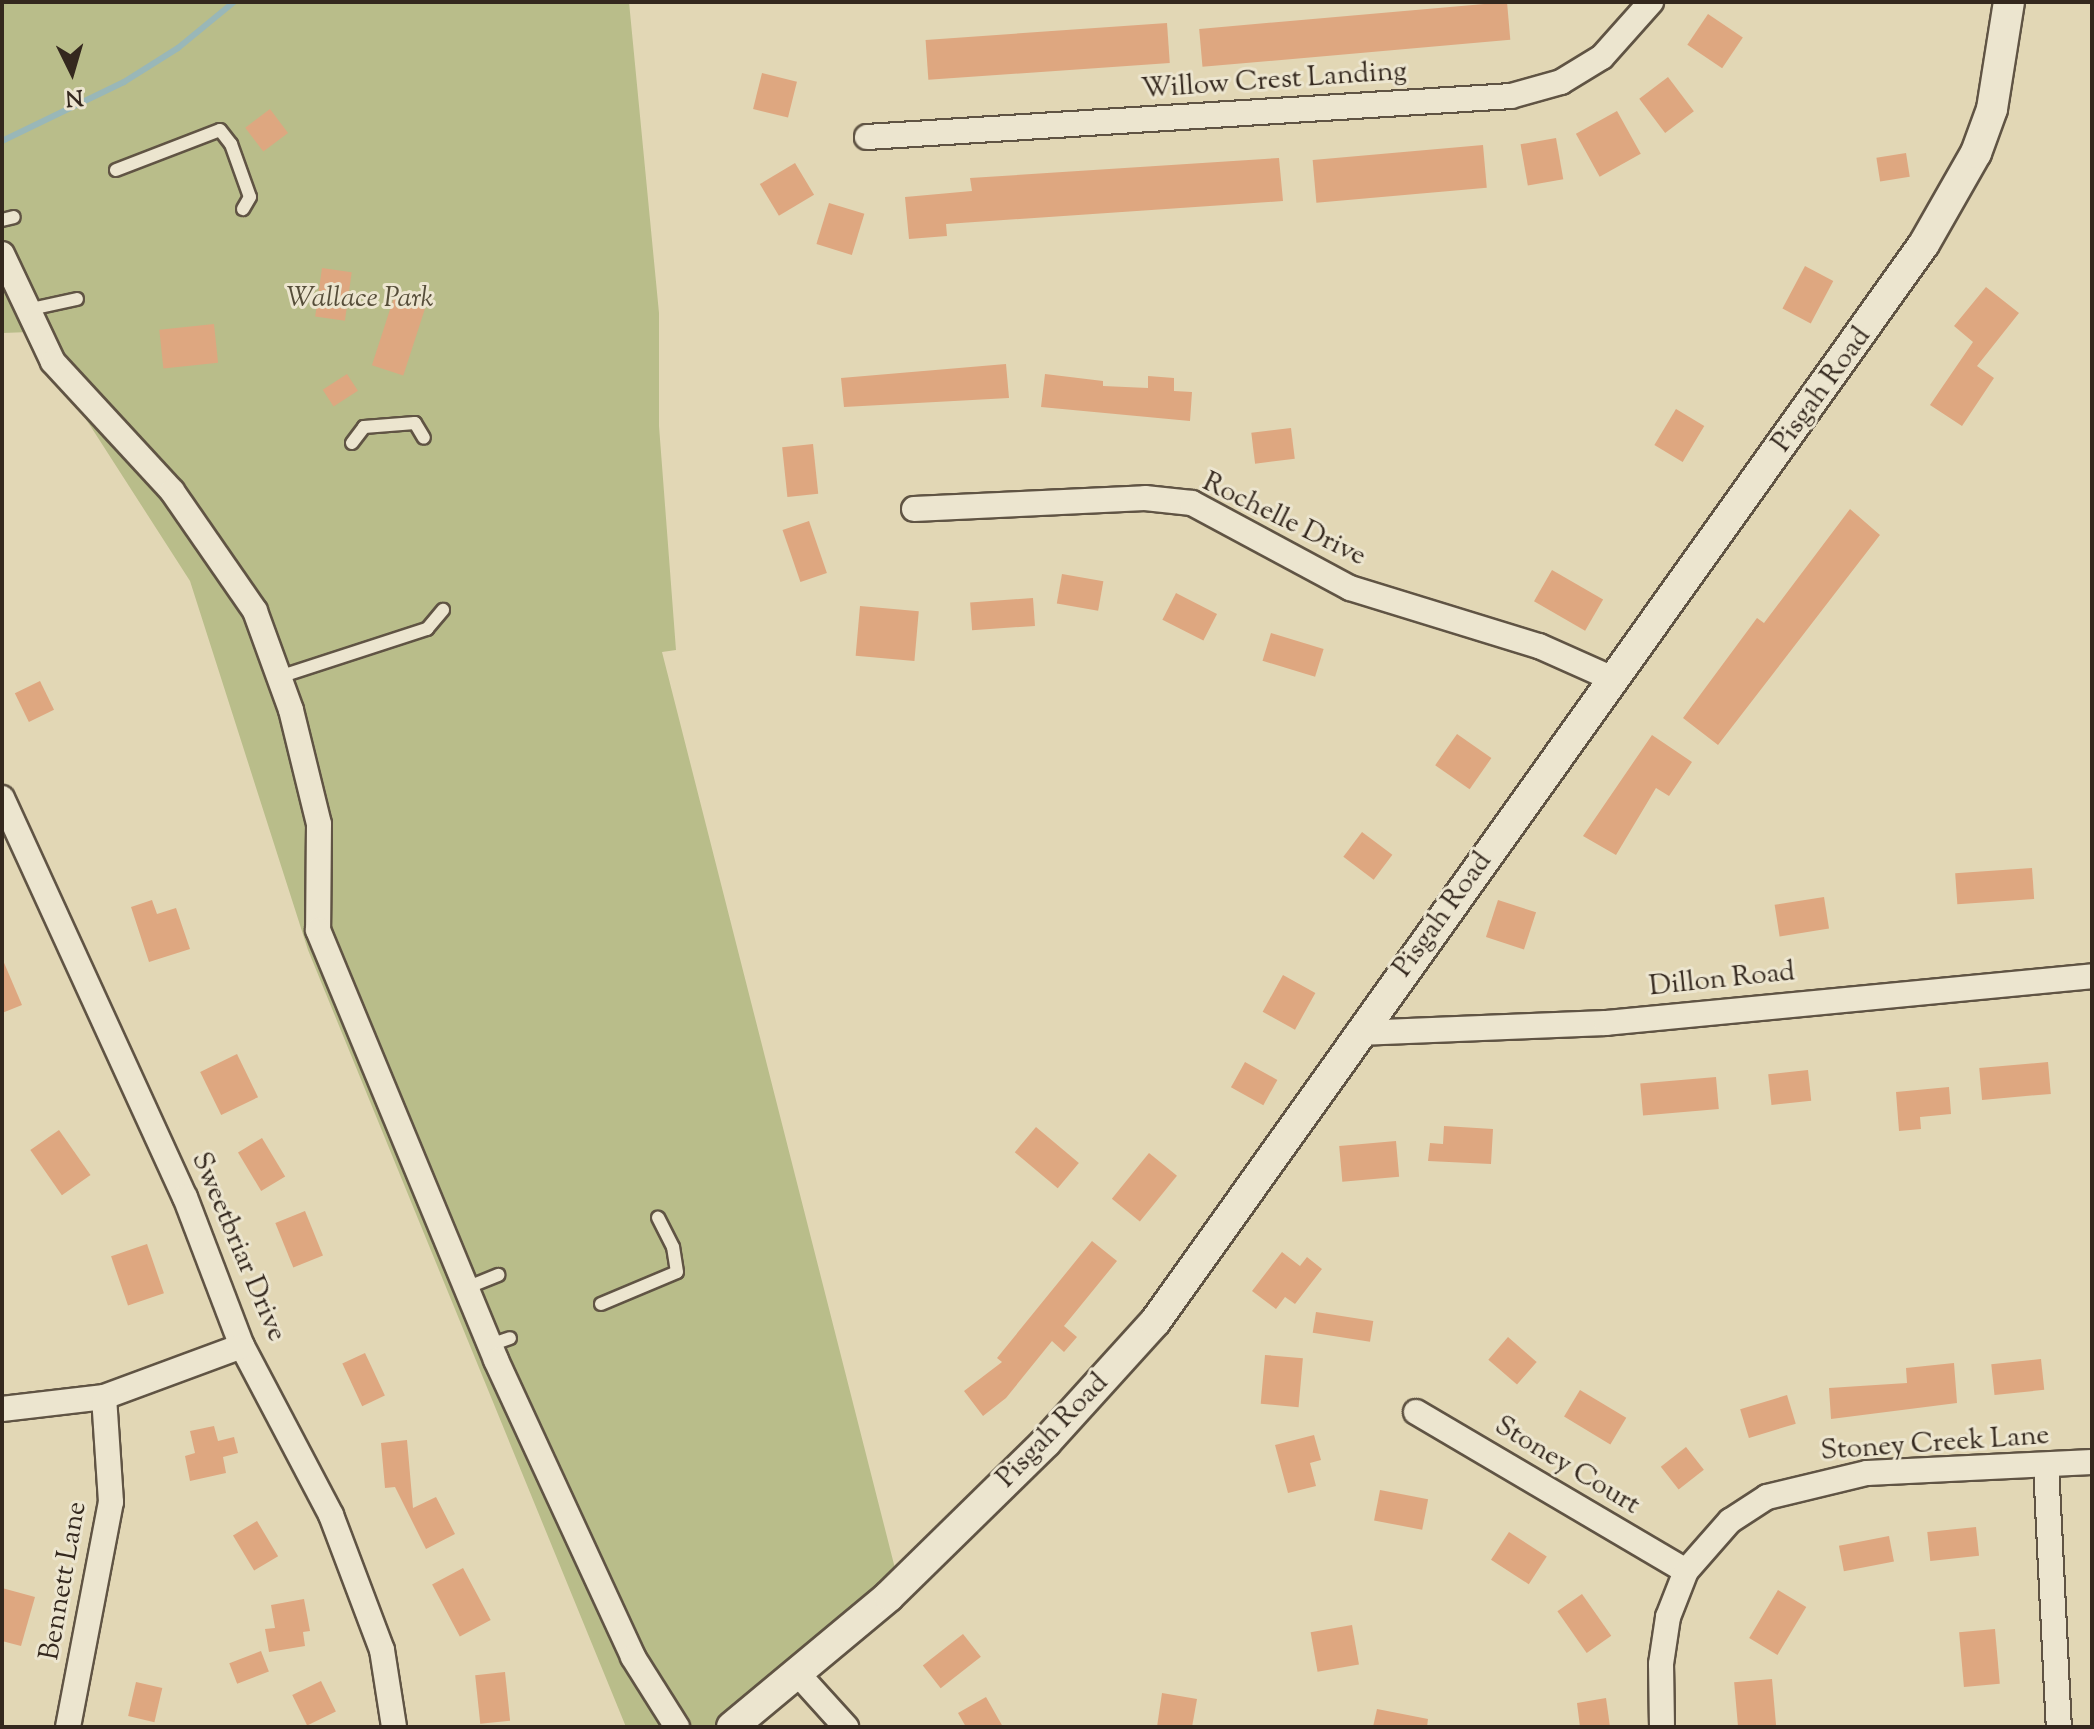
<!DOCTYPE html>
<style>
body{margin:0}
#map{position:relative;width:2094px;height:1729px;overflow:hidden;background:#e2d7b5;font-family:"Sorts Mill Goudy",serif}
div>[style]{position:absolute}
.green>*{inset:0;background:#b9bd8a}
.stream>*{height:6px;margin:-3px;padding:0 3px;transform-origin:3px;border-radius:3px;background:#99b7b8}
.building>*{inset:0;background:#dea780;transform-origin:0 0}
.roads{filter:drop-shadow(2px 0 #605444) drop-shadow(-2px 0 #605444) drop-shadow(0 2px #605444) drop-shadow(0 -2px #605444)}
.service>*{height:12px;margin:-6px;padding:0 6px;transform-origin:6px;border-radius:6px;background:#ece5cf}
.minor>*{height:24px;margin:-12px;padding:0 12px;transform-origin:12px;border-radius:12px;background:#ece5cf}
.tertiary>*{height:30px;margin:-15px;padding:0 15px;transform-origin:15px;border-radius:15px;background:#ece5cf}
span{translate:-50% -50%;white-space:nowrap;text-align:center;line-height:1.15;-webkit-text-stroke:6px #ece5cf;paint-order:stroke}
.street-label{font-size:28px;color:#34281e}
.park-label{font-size:28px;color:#554d39;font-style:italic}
.frame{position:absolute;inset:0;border:4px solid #34281e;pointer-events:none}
.north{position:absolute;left:32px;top:32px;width:80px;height:80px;-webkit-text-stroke:6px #ece5cf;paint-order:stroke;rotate:175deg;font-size:22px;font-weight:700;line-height:32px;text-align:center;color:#34281e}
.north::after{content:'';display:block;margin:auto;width:28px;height:36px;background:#34281e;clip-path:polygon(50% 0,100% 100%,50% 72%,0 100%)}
</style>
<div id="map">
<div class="green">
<div style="clip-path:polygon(2px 2px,629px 2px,659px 313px,659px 426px,676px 650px,662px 652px,899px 1584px,730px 1727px,626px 1727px,308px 950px,190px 581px,30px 332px,2px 333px)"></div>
</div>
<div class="stream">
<div style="left:2px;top:141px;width:136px;rotate:-25.8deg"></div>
<div style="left:124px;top:82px;width:64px;rotate:-32.2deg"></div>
<div style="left:178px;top:48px;width:72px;rotate:-39.4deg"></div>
</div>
<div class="building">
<div style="left:1507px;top:2px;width:38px;height:309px;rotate:85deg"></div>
<div style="left:1708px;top:14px;width:42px;height:37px;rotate:34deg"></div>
<div style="left:1167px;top:23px;width:40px;height:242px;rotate:86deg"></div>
<div style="left:762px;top:73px;width:36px;height:37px;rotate:14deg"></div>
<div style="left:1668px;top:77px;width:43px;height:36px;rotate:53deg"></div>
<div style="left:270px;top:109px;width:30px;height:31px;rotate:53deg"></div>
<div style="left:1617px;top:111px;width:49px;height:47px;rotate:61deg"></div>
<div style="left:1556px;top:138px;width:42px;height:36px;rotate:80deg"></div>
<div style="left:1483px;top:145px;width:43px;height:171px;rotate:85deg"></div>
<div style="left:1906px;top:153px;width:24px;height:30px;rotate:81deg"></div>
<div style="clip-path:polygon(1279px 158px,1283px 201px,946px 224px,947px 236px,909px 239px,905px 197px,972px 191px,970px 178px)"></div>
<div style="left:795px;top:163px;width:37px;height:41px;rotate:59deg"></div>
<div style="left:829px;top:203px;width:37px;height:43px;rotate:17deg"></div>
<div style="left:1805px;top:266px;width:32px;height:48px;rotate:28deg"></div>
<div style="left:322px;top:268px;width:30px;height:49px;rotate:8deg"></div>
<div style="clip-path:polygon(1986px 287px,2019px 313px,1977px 366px,1994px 378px,1962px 426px,1930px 405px,1973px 342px,1954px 326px)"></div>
<div style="left:396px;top:291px;width:33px;height:78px;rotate:18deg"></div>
<div style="left:214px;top:324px;width:39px;height:55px;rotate:84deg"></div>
<div style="clip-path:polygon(1006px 364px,1009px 398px,844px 407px,841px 378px)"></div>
<div style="left:347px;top:374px;width:20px;height:29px;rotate:57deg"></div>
<div style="clip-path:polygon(1045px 374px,1103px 381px,1103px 386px,1148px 388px,1148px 376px,1174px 378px,1174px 391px,1192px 392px,1190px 421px,1041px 407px)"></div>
<div style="left:1676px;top:409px;width:33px;height:42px;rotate:31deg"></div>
<div style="left:1291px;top:428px;width:31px;height:40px;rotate:83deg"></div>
<div style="left:813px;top:444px;width:50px;height:31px;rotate:84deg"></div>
<div style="clip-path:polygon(1850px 509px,1880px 535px,1718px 745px,1683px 718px,1757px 618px,1764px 623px)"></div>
<div style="left:809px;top:521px;width:55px;height:28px;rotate:71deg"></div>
<div style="left:1552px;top:570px;width:59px;height:36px;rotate:30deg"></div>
<div style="left:1062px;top:574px;width:42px;height:30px;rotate:10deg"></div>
<div style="left:1176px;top:593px;width:46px;height:30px;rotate:27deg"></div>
<div style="left:1033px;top:598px;width:28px;height:63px;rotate:86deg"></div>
<div style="left:860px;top:606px;width:59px;height:50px;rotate:5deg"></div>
<div style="left:1271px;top:633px;width:55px;height:29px;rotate:17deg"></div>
<div style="left:40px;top:681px;width:32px;height:28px;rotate:64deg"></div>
<div style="left:1457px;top:734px;width:42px;height:38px;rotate:35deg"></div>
<div style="clip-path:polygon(1652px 735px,1692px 762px,1669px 796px,1656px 788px,1616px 855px,1583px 836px)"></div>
<div style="left:1362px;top:832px;width:38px;height:31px;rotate:37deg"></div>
<div style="left:2032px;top:868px;width:31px;height:77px;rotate:86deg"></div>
<div style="left:1824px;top:897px;width:32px;height:50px;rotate:81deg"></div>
<div style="clip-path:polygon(152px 900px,157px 914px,176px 908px,190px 949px,149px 962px,131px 907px)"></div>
<div style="left:1498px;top:900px;width:40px;height:39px;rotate:18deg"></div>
<div style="clip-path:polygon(2px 958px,22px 1005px,2px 1013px)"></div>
<div style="left:1283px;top:975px;width:37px;height:42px;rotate:29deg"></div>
<div style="left:237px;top:1054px;width:48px;height:41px;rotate:64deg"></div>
<div style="left:1245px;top:1062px;width:37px;height:29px;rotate:29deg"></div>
<div style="left:2048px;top:1062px;width:32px;height:69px;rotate:85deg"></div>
<div style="left:1808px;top:1070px;width:31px;height:40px;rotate:84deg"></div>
<div style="left:1716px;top:1077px;width:32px;height:76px;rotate:85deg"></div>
<div style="clip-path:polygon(1949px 1087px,1951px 1114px,1920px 1117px,1921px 1129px,1899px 1131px,1896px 1092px)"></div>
<div style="clip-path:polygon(1444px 1126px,1493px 1129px,1491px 1164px,1428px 1161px,1430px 1143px,1443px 1144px)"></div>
<div style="left:1036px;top:1127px;width:56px;height:33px;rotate:40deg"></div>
<div style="left:59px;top:1130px;width:55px;height:35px;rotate:55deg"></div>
<div style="left:262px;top:1138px;width:45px;height:28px;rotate:59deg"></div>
<div style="left:1396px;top:1141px;width:36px;height:57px;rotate:85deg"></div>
<div style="left:1149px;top:1153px;width:36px;height:59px;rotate:39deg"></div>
<div style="left:305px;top:1211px;width:48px;height:32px;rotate:68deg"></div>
<div style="clip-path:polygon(1092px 1241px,1117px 1261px,1064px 1326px,1077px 1337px,1064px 1352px,1052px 1341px,1006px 1398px,983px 1416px,964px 1391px,1002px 1362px,997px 1358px)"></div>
<div style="left:147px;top:1244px;width:52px;height:38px;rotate:71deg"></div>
<div style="clip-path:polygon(1282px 1252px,1300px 1266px,1307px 1257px,1322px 1269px,1295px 1304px,1285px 1297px,1276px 1309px,1252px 1291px)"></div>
<div style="left:1316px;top:1312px;width:58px;height:21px;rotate:9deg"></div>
<div style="left:1508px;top:1337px;width:38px;height:30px;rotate:41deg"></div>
<div style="left:365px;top:1353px;width:47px;height:25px;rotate:65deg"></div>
<div style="left:1265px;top:1355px;width:38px;height:49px;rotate:5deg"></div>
<div style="left:2041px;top:1359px;width:31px;height:50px;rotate:84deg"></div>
<div style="clip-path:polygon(1954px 1363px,1957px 1403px,1831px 1419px,1829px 1388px,1907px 1383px,1906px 1368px)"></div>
<div style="left:1580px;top:1390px;width:54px;height:31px;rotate:31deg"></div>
<div style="left:1787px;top:1395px;width:30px;height:49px;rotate:73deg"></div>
<div style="clip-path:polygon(214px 1426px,218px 1441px,234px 1437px,238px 1453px,223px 1457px,226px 1473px,190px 1481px,185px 1456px,195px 1453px,190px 1431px)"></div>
<div style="clip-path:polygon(1314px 1435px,1321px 1460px,1310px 1463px,1316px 1486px,1288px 1493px,1275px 1445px)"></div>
<div style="clip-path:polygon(407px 1440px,413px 1508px,436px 1497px,455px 1534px,426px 1549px,395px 1487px,385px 1488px,381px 1443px)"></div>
<div style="left:1686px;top:1447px;width:29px;height:32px;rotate:52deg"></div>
<div style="left:1380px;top:1490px;width:49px;height:31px;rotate:11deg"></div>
<div style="left:257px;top:1521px;width:41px;height:28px;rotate:59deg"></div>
<div style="left:1976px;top:1527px;width:29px;height:49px;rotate:84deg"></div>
<div style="left:1509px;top:1532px;width:45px;height:33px;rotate:33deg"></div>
<div style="left:1889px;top:1536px;width:26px;height:51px;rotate:79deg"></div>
<div style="left:463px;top:1568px;width:59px;height:35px;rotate:62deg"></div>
<div style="clip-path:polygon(2px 1588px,35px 1597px,21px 1646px,2px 1641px)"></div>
<div style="left:1778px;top:1590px;width:33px;height:56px;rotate:31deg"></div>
<div style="left:1582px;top:1594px;width:51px;height:30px;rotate:55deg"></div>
<div style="clip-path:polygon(304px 1599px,310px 1631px,303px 1632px,305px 1646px,269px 1652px,265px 1629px,275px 1628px,271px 1605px)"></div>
<div style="left:1352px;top:1625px;width:40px;height:42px;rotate:80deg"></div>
<div style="left:1995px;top:1629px;width:55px;height:36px;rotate:85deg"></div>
<div style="left:963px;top:1634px;width:29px;height:51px;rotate:52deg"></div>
<div style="left:261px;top:1651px;width:22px;height:34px;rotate:69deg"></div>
<div style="left:505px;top:1672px;width:49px;height:30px;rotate:84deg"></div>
<div style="left:1772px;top:1679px;width:47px;height:38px;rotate:85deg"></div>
<div style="left:321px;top:1681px;width:34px;height:32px;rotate:64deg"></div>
<div style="left:136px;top:1682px;width:27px;height:35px;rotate:13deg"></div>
<div style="clip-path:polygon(1162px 1693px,1197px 1699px,1192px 1727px,1157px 1727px)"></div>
<div style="clip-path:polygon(986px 1697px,1003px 1727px,966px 1727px,958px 1713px)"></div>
<div style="clip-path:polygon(1606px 1698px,1610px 1727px,1580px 1727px,1577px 1703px)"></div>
<div style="clip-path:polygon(1377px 1709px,1428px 1719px,1427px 1727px,1373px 1727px)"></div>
</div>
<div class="roads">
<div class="service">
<div style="left:116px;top:170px;width:111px;rotate:-21deg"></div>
<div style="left:220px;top:130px;width:18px;rotate:52deg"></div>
<div style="left:231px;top:144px;width:56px;rotate:70.3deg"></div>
<div style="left:250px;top:197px;width:14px;rotate:120deg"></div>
<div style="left:2px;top:220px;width:12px;rotate:-14deg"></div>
<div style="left:31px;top:309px;width:47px;rotate:-12.3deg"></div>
<div style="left:352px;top:443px;width:20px;rotate:-53deg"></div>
<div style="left:364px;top:427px;width:51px;rotate:-4.5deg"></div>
<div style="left:415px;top:423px;width:17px;rotate:59deg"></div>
<div style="left:279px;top:677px;width:156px;rotate:-18deg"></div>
<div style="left:427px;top:629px;width:25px;rotate:-50deg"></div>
<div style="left:466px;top:1288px;width:35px;rotate:-22deg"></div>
<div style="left:601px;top:1304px;width:82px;rotate:-22.8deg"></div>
<div style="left:677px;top:1272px;width:25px;rotate:-99deg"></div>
<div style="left:673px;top:1247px;width:33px;rotate:-117deg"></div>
<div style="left:490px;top:1345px;width:21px;rotate:-19deg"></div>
</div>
<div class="minor">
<div style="left:867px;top:137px;width:645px;rotate:-3.64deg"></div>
<div style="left:1511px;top:96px;width:52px;rotate:-15.6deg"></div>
<div style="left:1561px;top:82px;width:48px;rotate:-31.4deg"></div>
<div style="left:1602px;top:57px;width:74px;rotate:-48.3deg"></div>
<div style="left:2px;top:254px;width:119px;rotate:64.7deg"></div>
<div style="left:53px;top:362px;width:176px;rotate:47.3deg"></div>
<div style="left:172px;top:491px;width:146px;rotate:55.3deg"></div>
<div style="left:255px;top:611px;width:105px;rotate:70deg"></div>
<div style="left:291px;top:710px;width:117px;rotate:76.2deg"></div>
<div style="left:319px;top:824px;width:106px;rotate:90.5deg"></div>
<div style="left:318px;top:930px;width:465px;rotate:67.5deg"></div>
<div style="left:496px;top:1360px;width:327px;rotate:65.2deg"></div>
<div style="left:633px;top:1657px;width:83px;rotate:57.8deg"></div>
<div style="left:914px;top:509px;width:231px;rotate:-2.7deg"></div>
<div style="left:1145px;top:498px;width:47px;rotate:6.1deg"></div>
<div style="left:1192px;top:503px;width:179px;rotate:28.3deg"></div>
<div style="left:1350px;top:588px;width:198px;rotate:17.1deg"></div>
<div style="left:1539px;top:646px;width:81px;rotate:24deg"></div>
<div style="left:2px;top:798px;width:439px;rotate:65.4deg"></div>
<div style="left:185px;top:1197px;width:160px;rotate:69.1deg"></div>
<div style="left:242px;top:1346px;width:191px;rotate:62.2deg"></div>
<div style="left:331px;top:1515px;width:144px;rotate:69.3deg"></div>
<div style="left:382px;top:1650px;width:78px;rotate:81.1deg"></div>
<div style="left:1358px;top:1033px;width:248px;rotate:-2.3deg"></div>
<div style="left:1606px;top:1023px;width:488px;rotate:-5.5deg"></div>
<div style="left:2px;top:1409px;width:103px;rotate:-6.7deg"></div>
<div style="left:104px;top:1397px;width:147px;rotate:-20.3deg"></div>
<div style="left:1416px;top:1412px;width:313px;rotate:30.5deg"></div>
<div style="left:2046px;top:1465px;width:262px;rotate:87.2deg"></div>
<div style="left:798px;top:1674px;width:72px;rotate:47.8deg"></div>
<div style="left:68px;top:1727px;width:229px;rotate:-79.2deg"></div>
<div style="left:111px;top:1502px;width:105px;rotate:-93.8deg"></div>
<div style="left:1662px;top:1727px;width:63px;rotate:-90.9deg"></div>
<div style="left:1661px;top:1664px;width:48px;rotate:-81.5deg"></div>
<div style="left:1668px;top:1617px;width:49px;rotate:-68.6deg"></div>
<div style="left:1686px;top:1571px;width:67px;rotate:-48.7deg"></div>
<div style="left:1730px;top:1521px;width:44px;rotate:-33deg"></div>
<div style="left:1767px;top:1497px;width:103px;rotate:-13.5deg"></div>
<div style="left:1867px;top:1473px;width:225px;rotate:-2.8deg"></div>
</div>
<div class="tertiary">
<div style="left:732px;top:1727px;width:204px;rotate:-39.8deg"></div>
<div style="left:889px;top:1596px;width:220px;rotate:-44.4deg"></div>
<div style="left:1046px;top:1442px;width:162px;rotate:-47.8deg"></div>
<div style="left:1155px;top:1322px;width:1324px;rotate:-54.5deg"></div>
<div style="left:1924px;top:244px;width:105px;rotate:-60.3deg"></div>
<div style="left:1976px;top:153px;width:47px;rotate:-70deg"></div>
<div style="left:1992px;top:109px;width:108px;rotate:-81deg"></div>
</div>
</div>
<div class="street-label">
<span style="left:1274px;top:81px;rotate:-4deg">Willow Crest Landing</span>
<span style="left:1822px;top:390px;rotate:-54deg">Pisgah Road</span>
<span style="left:1284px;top:520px;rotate:26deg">Rochelle Drive</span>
<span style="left:1443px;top:915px;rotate:-54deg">Pisgah Road</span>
<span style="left:1722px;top:980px;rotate:-6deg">Dillon Road</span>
<span style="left:238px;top:1247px;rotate:67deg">Sweetbriar Drive</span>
<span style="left:1053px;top:1431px;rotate:-46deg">Pisgah Road</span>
<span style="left:1935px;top:1444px;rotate:-4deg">Stoney Creek Lane</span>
<span style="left:1567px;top:1466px;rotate:31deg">Stoney Court</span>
<span style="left:64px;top:1581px;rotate:-80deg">Bennett Lane</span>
</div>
<div class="park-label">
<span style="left:360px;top:299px">Wallace Park</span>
</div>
<div class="frame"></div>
<div class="north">N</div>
</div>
